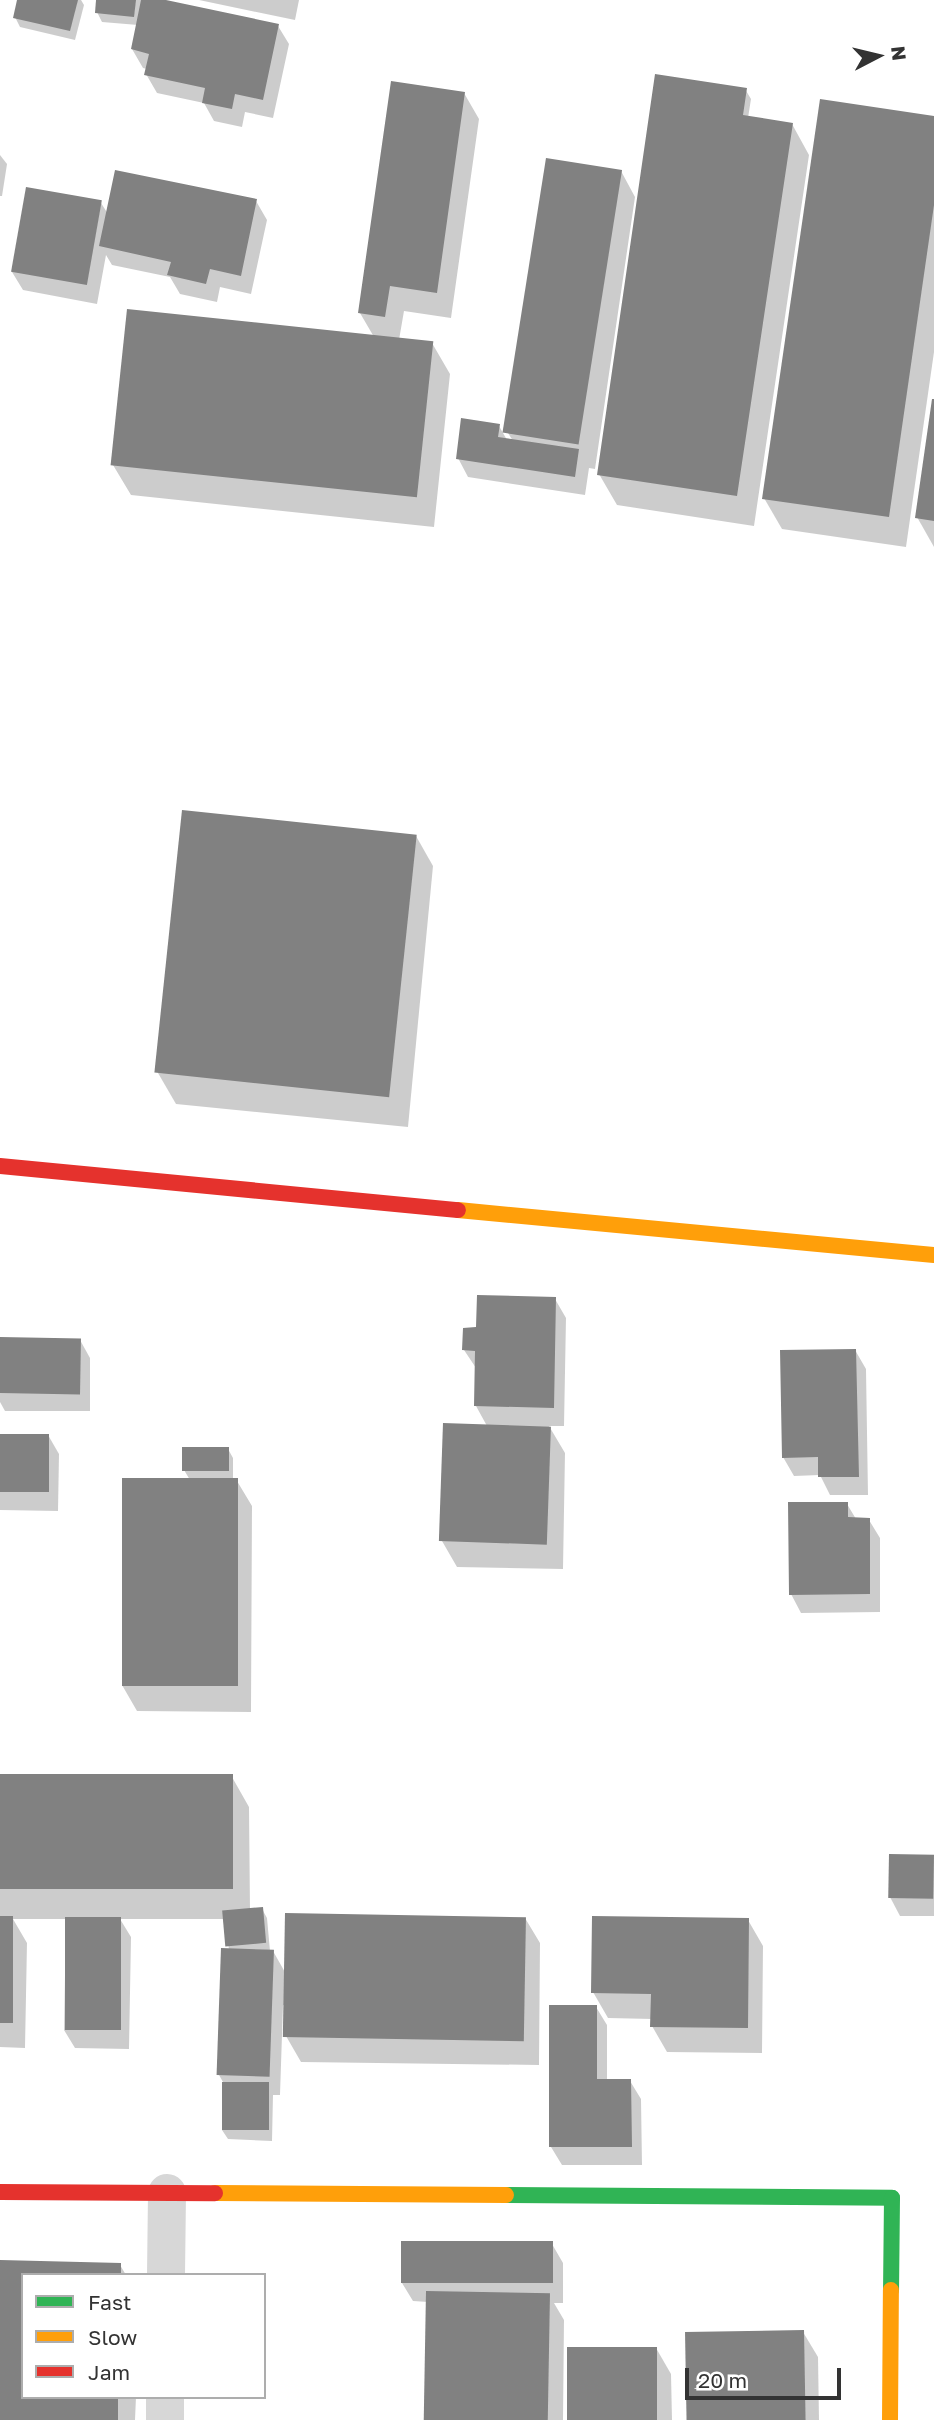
<!DOCTYPE html>
<style>
body{margin:0}
#map{position:relative;width:934px;height:2420px;overflow:hidden;background:#fff;font-family:"Golos Text",sans-serif}
div>[style]{position:absolute}
.shadow>*{inset:0;background:#0003}
.building>*{inset:0;background:#818181;transform-origin:0 0}
.street>*{height:38px;margin:-19px;padding:0 19px;transform-origin:19px;border-radius:19px;background:#d7d7d7}
.fast>*{height:16px;margin:-8px;padding:0 8px;transform-origin:8px;border-radius:8px;background:#30b455}
.slow>*{height:16px;margin:-8px;padding:0 8px;transform-origin:8px;border-radius:8px;background:#ff9f0a}
.jam>*{height:16px;margin:-8px;padding:0 8px;transform-origin:8px;border-radius:8px;background:#e5322d}
span{translate:-50% -50%;white-space:nowrap;text-align:center;line-height:1.15;-webkit-text-stroke:7px #fff;paint-order:stroke}
.legend{position:absolute;left:21px;top:2273px;width:245px;height:126px;box-sizing:border-box;background:#fff;border:2px solid #adadad;margin:0;padding:9px 12px;list-style:none;font-size:21px;color:#333}
.legend li{display:flex;align-items:center;gap:14px;height:35px}
.legend b{width:35px;border:2px solid #adadad}
.north{position:absolute;left:843px;top:21px;width:70px;height:70px;-webkit-text-stroke:5px #fff;paint-order:stroke;rotate:83deg;font-size:19px;font-weight:700;line-height:28px;text-align:center;color:#333}
.north::after{content:'';display:block;margin:auto;width:24px;height:32px;background:#333;clip-path:polygon(50% 0,100% 100%,50% 72%,0 100%)}
.scale{position:absolute;left:685px;top:2368px;width:156px;height:32px;box-sizing:border-box;border:4px solid #333;border-top:0;padding-left:9px;font-size:21px;line-height:24px;white-space:nowrap;color:#333;-webkit-text-stroke:5px #fff;paint-order:stroke}
</style>
<div id="map">
<div class="shadow">
<div style="clip-path:polygon(19px 0,81px 0,84px 5px,75px 40px,20px 27px,15px 17px)"></div>
<div style="clip-path:polygon(98px 0,157px 0,278px 26px,289px 44px,273px 118px,245px 112px,242px 127px,214px 121px,204px 103px,157px 93px,146px 74px,147px 69px,143px 68px,132px 49px,138px 25px,102px 22px,97px 12px)"></div>
<div style="clip-path:polygon(199px 0,299px 0,295px 20px)"></div>
<div style="clip-path:polygon(745px 89px,751px 99px,748px 118px,792px 124px,809px 155px,754px 526px,617px 505px,599px 474px)"></div>
<div style="clip-path:polygon(464px 93px,479px 119px,451px 318px,404px 311px,399px 340px,432px 343px,450px 374px,434px 527px,131px 495px,113px 465px,374px 337px,360px 313px)"></div>
<div style="clip-path:polygon(934px 118px,934px 352px,906px 547px,782px 529px,764px 498px)"></div>
<div style="clip-path:polygon(0 155px,7px 164px,2px 196px,0 196px)"></div>
<div style="clip-path:polygon(621px 171px,635px 197px,595px 469px,589px 468px,585px 495px,468px 477px,458px 458px,499px 426px,507px 440px,513px 441px,508px 433px)"></div>
<div style="clip-path:polygon(256px 201px,267px 220px,251px 294px,220px 287px,217px 302px,180px 294px,170px 277px,112px 265px,106px 255px,97px 304px,23px 290px,12px 272px,101px 203px,108px 214px)"></div>
<div style="clip-path:polygon(934px 400px,934px 547px,917px 517px)"></div>
<div style="clip-path:polygon(416px 836px,433px 866px,408px 1127px,176px 1104px,158px 1073px)"></div>
<div style="clip-path:polygon(555px 1299px,566px 1318px,564px 1426px,549px 1426px,565px 1453px,563px 1569px,457px 1567px,442px 1541px,487px 1426px,476px 1406px,476px 1368px,464px 1350px,477px 1329px)"></div>
<div style="clip-path:polygon(0 1339px,80px 1340px,90px 1358px,90px 1411px,5px 1411px,0 1402px)"></div>
<div style="clip-path:polygon(855px 1350px,866px 1369px,868px 1495px,830px 1495px,820px 1475px,794px 1476px,783px 1457px)"></div>
<div style="clip-path:polygon(0 1435px,48px 1435px,59px 1454px,58px 1511px,0 1510px)"></div>
<div style="clip-path:polygon(228px 1449px,233px 1458px,233px 1481px,237px 1481px,252px 1506px,251px 1712px,137px 1711px,122px 1685px,190px 1480px,184px 1470px)"></div>
<div style="clip-path:polygon(847px 1504px,856px 1519px,869px 1520px,880px 1538px,880px 1612px,801px 1613px,791px 1594px)"></div>
<div style="clip-path:polygon(0 1776px,232px 1777px,249px 1807px,250px 1910px,262px 1909px,267px 1918px,270px 1951px,273px 1951px,286px 1974px,525px 1918px,540px 1943px,539px 2065px,301px 2062px,286px 2036px,286px 2005px,283px 2005px,280px 2095px,273px 2095px,272px 2141px,228px 2139px,222px 2130px,223px 2082px,219px 2075px,229px 1950px,225px 1919px,120px 1919px,131px 1937px,129px 2049px,75px 2048px,64px 2030px,66px 1919px,13px 1919px,27px 1943px,25px 2048px,0 2047px)"></div>
<div style="clip-path:polygon(934px 1857px,934px 1916px,900px 1916px,890px 1897px)"></div>
<div style="clip-path:polygon(748px 1920px,763px 1946px,762px 2053px,667px 2052px,652px 2026px,652px 2019px,608px 2018px,593px 1992px)"></div>
<div style="clip-path:polygon(596px 2007px,607px 2025px,607px 2081px,630px 2081px,641px 2099px,642px 2165px,562px 2165px,551px 2147px)"></div>
<div style="clip-path:polygon(552px 2244px,563px 2263px,563px 2303px,554px 2303px,564px 2320px,563px 2420px,427px 2420px,428px 2302px,413px 2301px,402px 2283px)"></div>
<div style="clip-path:polygon(0 2262px,120px 2265px,126px 2275px,23px 2275px,23px 2397px,136px 2397px,135px 2420px,0 2420px)"></div>
<div style="clip-path:polygon(803px 2332px,818px 2357px,819px 2420px,688px 2420px)"></div>
<div style="clip-path:polygon(656px 2348px,671px 2374px,672px 2420px,569px 2420px)"></div>
</div>
<div class="building">
<div style="clip-path:polygon(17px 0,78px 0,70px 31px,13px 18px)"></div>
<div style="clip-path:polygon(96px 0,136px 0,134px 17px,95px 13px)"></div>
<div style="clip-path:polygon(141px 0,166px 0,279px 24px,263px 100px,235px 94px,232px 109px,202px 103px,205px 88px,144px 75px,149px 54px,131px 49px)"></div>
<div style="clip-path:polygon(655px 74px,747px 88px,743px 115px,793px 123px,737px 496px,597px 475px)"></div>
<div style="clip-path:polygon(391px 81px,465px 92px,437px 293px,390px 286px,385px 317px,358px 313px)"></div>
<div style="clip-path:polygon(820px 99px,934px 116px,934px 205px,889px 517px,762px 499px)"></div>
<div style="left:546px;top:158px;width:77px;height:278px;rotate:9deg"></div>
<div style="clip-path:polygon(115px 170px,257px 199px,241px 276px,210px 269px,206px 284px,167px 275px,171px 262px,99px 246px)"></div>
<div style="left:26px;top:187px;width:77px;height:86px;rotate:10deg"></div>
<div style="left:127px;top:309px;width:308px;height:157px;rotate:6deg"></div>
<div style="clip-path:polygon(932px 399px,934px 399px,934px 521px,915px 518px)"></div>
<div style="clip-path:polygon(461px 418px,500px 424px,498px 437px,579px 449px,575px 477px,456px 459px)"></div>
<div style="left:182px;top:810px;width:236px;height:264px;rotate:6deg"></div>
<div style="clip-path:polygon(477px 1295px,556px 1297px,554px 1408px,474px 1406px,475px 1351px,462px 1350px,463px 1328px,476px 1327px)"></div>
<div style="left:0;top:1337px;width:81px;height:56px;rotate:1deg"></div>
<div style="clip-path:polygon(856px 1349px,859px 1477px,818px 1477px,818px 1457px,782px 1458px,780px 1350px)"></div>
<div style="left:443px;top:1423px;width:108px;height:118px;rotate:2deg"></div>
<div style="left:0;top:1434px;width:49px;height:58px"></div>
<div style="left:182px;top:1447px;width:47px;height:24px"></div>
<div style="left:122px;top:1478px;width:116px;height:208px"></div>
<div style="clip-path:polygon(788px 1502px,848px 1502px,848px 1517px,870px 1518px,870px 1594px,789px 1595px)"></div>
<div style="left:0;top:1774px;width:233px;height:115px"></div>
<div style="left:889px;top:1854px;width:45px;height:44px;rotate:1deg"></div>
<div style="left:263px;top:1907px;width:36px;height:41px;rotate:85deg"></div>
<div style="left:285px;top:1913px;width:241px;height:124px;rotate:1deg"></div>
<div style="left:0;top:1916px;width:13px;height:107px"></div>
<div style="clip-path:polygon(592px 1916px,749px 1918px,748px 2028px,650px 2027px,651px 1994px,591px 1993px)"></div>
<div style="left:65px;top:1917px;width:56px;height:113px"></div>
<div style="left:221px;top:1948px;width:53px;height:127px;rotate:2deg"></div>
<div style="clip-path:polygon(549px 2005px,597px 2005px,597px 2079px,631px 2079px,632px 2147px,549px 2147px)"></div>
<div style="left:222px;top:2082px;width:47px;height:48px"></div>
<div style="left:401px;top:2241px;width:152px;height:42px"></div>
<div style="clip-path:polygon(0 2260px,121px 2263px,121px 2275px,23px 2275px,23px 2397px,118px 2397px,118px 2420px,0 2420px)"></div>
<div style="left:426px;top:2291px;width:124px;height:129px;rotate:1deg"></div>
<div style="left:804px;top:2330px;width:90px;height:119px;rotate:89deg"></div>
<div style="left:567px;top:2347px;width:90px;height:73px"></div>
</div>
<div class="street">
<div style="left:166px;top:2275px;width:82px;rotate:-89.3deg"></div>
<div style="left:165px;top:2420px;width:23px;rotate:-90deg"></div>
</div>
<div class="fast">
<div style="left:506px;top:2195px;width:386px;rotate:0.4deg"></div>
<div style="left:892px;top:2198px;width:92px;rotate:90.6deg"></div>
</div>
<div class="slow">
<div style="left:458px;top:1210px;width:478px;rotate:5.4deg"></div>
<div style="left:215px;top:2193px;width:291px;rotate:0.4deg"></div>
<div style="left:890px;top:2420px;width:130px;rotate:-89.6deg"></div>
</div>
<div class="jam">
<div style="left:0;top:1166px;width:460px;rotate:5.5deg"></div>
<div style="left:0;top:2192px;width:215px;rotate:0.3deg"></div>
</div>
<ul class="legend">
<li><b style="height:9px;background:#30b455"></b>Fast</li>
<li><b style="height:9px;background:#ff9f0a"></b>Slow</li>
<li><b style="height:9px;background:#e5322d"></b>Jam</li>
</ul>
<div class="north">N</div>
<div class="scale">20 m</div>
</div>
